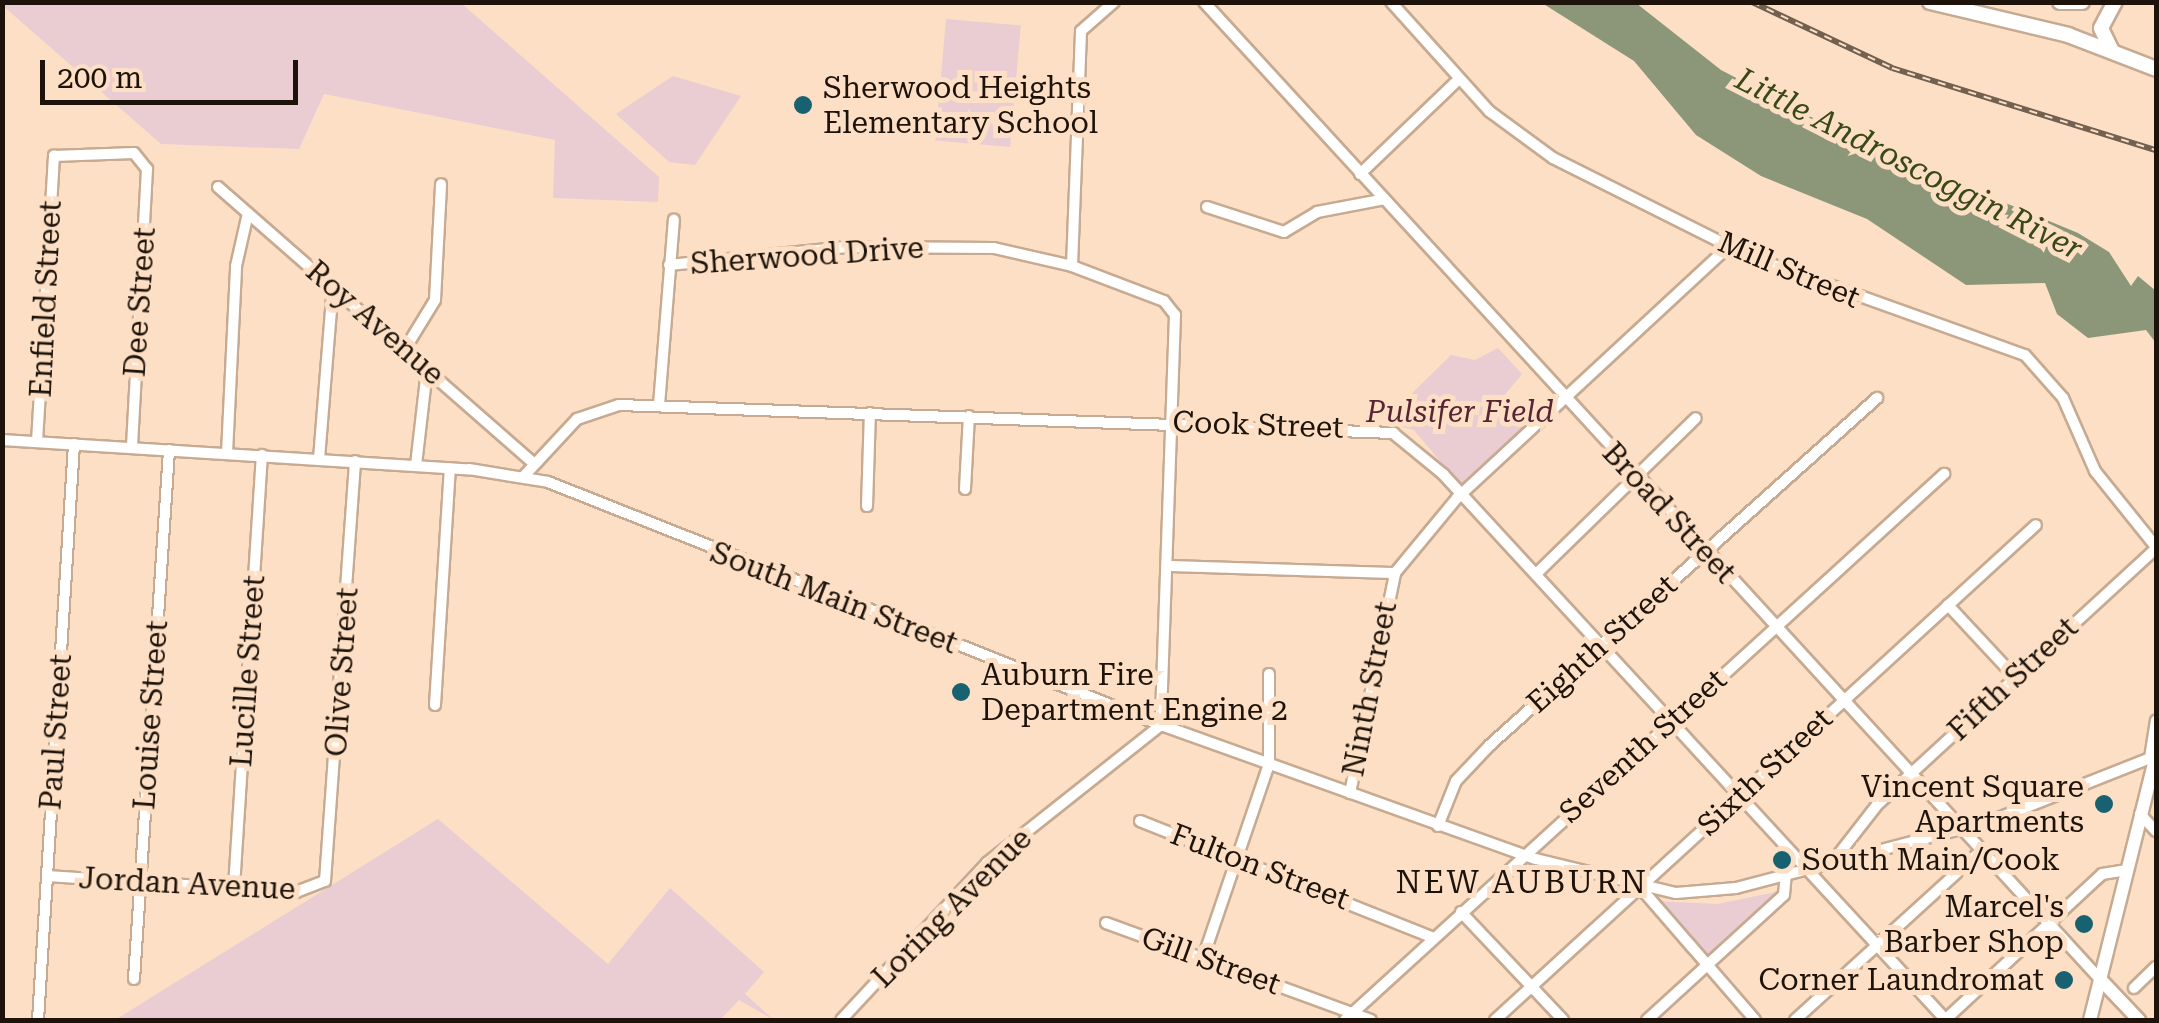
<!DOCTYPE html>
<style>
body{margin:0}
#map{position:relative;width:2159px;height:1023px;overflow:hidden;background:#fcdfc4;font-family:"Roboto Serif",serif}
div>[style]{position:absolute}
.green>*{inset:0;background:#e9cdd3;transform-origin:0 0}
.water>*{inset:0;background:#8c9779}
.roads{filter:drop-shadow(2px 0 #c6aa91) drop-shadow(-2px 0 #c6aa91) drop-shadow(0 2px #c6aa91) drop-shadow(0 -2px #c6aa91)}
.minor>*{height:10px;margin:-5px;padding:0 5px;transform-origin:5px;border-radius:5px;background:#fff}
.major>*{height:12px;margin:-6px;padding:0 6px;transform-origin:6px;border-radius:6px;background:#fff}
.highway>*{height:14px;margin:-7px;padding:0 7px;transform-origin:7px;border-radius:7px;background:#fff}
.rail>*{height:6px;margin-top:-3px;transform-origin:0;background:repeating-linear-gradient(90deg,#fcdfc4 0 8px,#726151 0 16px);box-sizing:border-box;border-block:2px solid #726151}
.dots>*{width:28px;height:28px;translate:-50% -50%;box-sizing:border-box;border:5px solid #fcdfc4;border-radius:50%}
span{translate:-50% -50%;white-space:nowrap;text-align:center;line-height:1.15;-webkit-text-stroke:10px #fcdfc4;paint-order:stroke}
.poi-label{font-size:30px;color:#1d130a}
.left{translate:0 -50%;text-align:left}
.right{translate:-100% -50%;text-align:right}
.street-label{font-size:30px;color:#1d130a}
.park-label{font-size:30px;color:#572533;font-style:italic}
.water-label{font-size:32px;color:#384816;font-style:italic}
.neighbourhood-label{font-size:32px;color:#1d130a;letter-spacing:2.5px}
.frame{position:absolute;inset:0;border:5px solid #1d130a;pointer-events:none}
.scale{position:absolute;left:40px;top:60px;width:258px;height:45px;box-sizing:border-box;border:5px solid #1d130a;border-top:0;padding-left:12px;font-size:30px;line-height:35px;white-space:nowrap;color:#1d130a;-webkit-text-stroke:8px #fcdfc4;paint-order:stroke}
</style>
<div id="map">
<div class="green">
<div style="clip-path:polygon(461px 3px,659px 177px,658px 202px,553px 198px,555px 140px,324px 94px,299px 149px,161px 144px,2px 5px)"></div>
<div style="left:946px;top:19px;width:75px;height:122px;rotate:5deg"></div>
<div style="clip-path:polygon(673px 76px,741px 96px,695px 165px,669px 162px,616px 114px)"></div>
<div style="clip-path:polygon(1498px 348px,1522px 374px,1504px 396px,1535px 422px,1460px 485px,1414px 430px,1383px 422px,1451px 355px,1475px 360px)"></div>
<div style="clip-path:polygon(438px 819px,608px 964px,670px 888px,764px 972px,745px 994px,774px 1020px,739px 1000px,720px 1020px,115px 1020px)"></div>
<div style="clip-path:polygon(1776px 892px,1707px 959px,1654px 901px,1717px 904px)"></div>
</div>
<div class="water">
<div style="clip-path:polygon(1542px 3px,1636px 3px,1721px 70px,1867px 146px,2078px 233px,2109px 252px,2131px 286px,2138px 276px,2156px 291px,2156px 343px,2146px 330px,2088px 338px,2057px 314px,2045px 283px,1966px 285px,1867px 219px,1761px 176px,1696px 135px,1634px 61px)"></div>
</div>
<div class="roads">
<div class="minor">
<div style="left:1204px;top:2px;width:1326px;rotate:47.48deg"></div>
<div style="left:1391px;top:2px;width:147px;rotate:48deg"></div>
<div style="left:1489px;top:111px;width:79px;rotate:36.3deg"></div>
<div style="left:1553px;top:158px;width:221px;rotate:26.6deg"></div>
<div style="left:1751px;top:257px;width:291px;rotate:19.7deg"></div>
<div style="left:2025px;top:355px;width:57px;rotate:48.5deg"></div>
<div style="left:2063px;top:398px;width:80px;rotate:66.3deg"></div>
<div style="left:2095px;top:471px;width:97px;rotate:51.2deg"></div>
<div style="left:1360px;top:174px;width:136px;rotate:-43.8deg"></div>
<div style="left:218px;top:187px;width:416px;rotate:41.2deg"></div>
<div style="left:1207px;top:207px;width:81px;rotate:18deg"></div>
<div style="left:1284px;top:232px;width:39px;rotate:-31deg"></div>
<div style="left:1317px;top:212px;width:69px;rotate:-10.8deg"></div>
<div style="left:669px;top:265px;width:179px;rotate:-5.8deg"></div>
<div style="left:847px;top:247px;width:147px;rotate:0.4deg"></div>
<div style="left:994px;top:248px;width:80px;rotate:13deg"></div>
<div style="left:1072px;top:266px;width:98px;rotate:20.8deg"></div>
<div style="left:1164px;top:301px;width:18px;rotate:52deg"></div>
<div style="left:1175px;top:315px;width:410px;rotate:92deg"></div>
<div style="left:1161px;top:725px;width:222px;rotate:141.6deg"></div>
<div style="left:987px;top:863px;width:214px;rotate:132.9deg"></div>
<div style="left:1072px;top:266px;width:235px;rotate:-87.8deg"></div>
<div style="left:1081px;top:31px;width:44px;rotate:-41.3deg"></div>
<div style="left:405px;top:349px;width:57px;rotate:-58.5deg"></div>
<div style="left:435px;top:300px;width:116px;rotate:-87deg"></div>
<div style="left:659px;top:405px;width:186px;rotate:-85.4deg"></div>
<div style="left:2px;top:440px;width:468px;rotate:3.6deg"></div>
<div style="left:469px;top:469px;width:80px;rotate:9.3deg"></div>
<div style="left:548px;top:482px;width:659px;rotate:21.62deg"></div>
<div style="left:1161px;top:725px;width:398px;rotate:19.7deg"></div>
<div style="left:1536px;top:859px;width:144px;rotate:13.7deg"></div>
<div style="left:1676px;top:893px;width:60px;rotate:-4.8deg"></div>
<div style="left:1736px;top:888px;width:264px;rotate:-14.7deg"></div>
<div style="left:1991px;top:821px;width:171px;rotate:-21.6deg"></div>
<div style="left:2150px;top:758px;width:38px;rotate:-81deg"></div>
<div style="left:37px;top:442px;width:287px;rotate:-86.6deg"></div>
<div style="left:54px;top:156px;width:80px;rotate:-2.1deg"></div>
<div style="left:134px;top:153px;width:21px;rotate:51deg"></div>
<div style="left:147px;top:169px;width:278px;rotate:93.1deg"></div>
<div style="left:227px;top:453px;width:187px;rotate:-87.2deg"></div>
<div style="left:236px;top:266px;width:54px;rotate:-77.2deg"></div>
<div style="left:319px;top:459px;width:175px;rotate:-85.4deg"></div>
<div style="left:416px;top:465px;width:96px;rotate:-83.4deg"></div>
<div style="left:524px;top:476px;width:78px;rotate:-47.1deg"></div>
<div style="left:577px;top:419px;width:44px;rotate:-18.4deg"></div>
<div style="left:619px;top:405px;width:775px;rotate:2.07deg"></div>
<div style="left:1393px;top:433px;width:65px;rotate:39.4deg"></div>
<div style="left:1443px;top:474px;width:742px;rotate:47.35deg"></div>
<div style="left:965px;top:489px;width:73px;rotate:-86.9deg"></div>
<div style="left:867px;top:506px;width:93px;rotate:-88.2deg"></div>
<div style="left:1168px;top:566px;width:227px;rotate:1.8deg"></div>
<div style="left:1536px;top:574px;width:223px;rotate:-44.3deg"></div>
<div style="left:1948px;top:605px;width:97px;rotate:47.1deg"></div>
<div style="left:435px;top:705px;width:237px;rotate:-86.4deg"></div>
<div style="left:1350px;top:793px;width:225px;rotate:-78.4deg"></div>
<div style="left:1395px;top:573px;width:97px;rotate:-50.4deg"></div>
<div style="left:1457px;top:498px;width:369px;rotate:-42.8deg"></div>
<div style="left:2140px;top:814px;width:23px;rotate:47deg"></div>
<div style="left:1140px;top:821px;width:316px;rotate:21.7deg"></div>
<div style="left:1438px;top:826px;width:48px;rotate:-68.2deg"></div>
<div style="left:1456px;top:781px;width:50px;rotate:-46.6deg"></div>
<div style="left:1490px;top:745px;width:520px;rotate:-41.88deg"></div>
<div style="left:1835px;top:859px;width:68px;rotate:-52.1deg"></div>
<div style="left:1877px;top:805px;width:379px;rotate:-42.6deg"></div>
<div style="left:47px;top:876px;width:250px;rotate:3.7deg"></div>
<div style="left:296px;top:892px;width:31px;rotate:-21deg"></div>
<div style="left:325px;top:881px;width:421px;rotate:-85.9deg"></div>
<div style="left:1639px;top:886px;width:177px;rotate:49.1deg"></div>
<div style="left:234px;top:887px;width:433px;rotate:-86.3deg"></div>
<div style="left:1461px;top:912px;width:149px;rotate:46.6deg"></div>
<div style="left:1106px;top:923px;width:282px;rotate:20.1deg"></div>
<div style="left:1203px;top:958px;width:205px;rotate:-71.2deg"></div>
<div style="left:1269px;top:764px;width:90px;rotate:-90deg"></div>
<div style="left:134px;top:979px;width:530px;rotate:-86.21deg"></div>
<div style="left:2134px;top:988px;width:30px;rotate:-44deg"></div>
<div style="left:38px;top:1020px;width:577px;rotate:-86.42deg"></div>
<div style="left:1345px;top:1020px;width:811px;rotate:-42.35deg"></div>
<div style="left:1495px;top:1020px;width:733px;rotate:-42.46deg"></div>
<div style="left:1647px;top:1020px;width:185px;rotate:-42.4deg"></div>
<div style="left:1784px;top:895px;width:21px;rotate:-85deg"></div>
<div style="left:1795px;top:1020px;width:251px;rotate:-42.3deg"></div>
<div style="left:1945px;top:1020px;width:214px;rotate:-42.9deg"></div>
<div style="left:2102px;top:874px;width:24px;rotate:-9deg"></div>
</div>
<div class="major">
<div style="left:2100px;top:979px;width:57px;rotate:46.4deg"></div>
<div style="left:2090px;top:1020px;width:272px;rotate:-76deg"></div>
</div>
<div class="highway">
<div style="left:1930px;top:2px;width:142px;rotate:13.4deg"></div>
<div style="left:2068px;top:35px;width:94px;rotate:21.1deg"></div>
<div style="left:2060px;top:2px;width:22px"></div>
<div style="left:2112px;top:51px;width:25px;rotate:-116deg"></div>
<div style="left:2101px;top:28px;width:30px;rotate:-62deg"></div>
</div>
</div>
<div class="rail">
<div style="left:1752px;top:2px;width:155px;rotate:25.2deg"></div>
<div style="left:1892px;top:68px;width:276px;rotate:17.3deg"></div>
</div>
<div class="dots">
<div style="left:803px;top:105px;background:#186170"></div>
<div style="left:961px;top:692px;background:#186170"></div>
<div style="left:2104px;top:804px;background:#186170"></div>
<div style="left:1782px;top:860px;background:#186170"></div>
<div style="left:2084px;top:924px;background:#186170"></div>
<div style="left:2064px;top:980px;background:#186170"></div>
</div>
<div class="poi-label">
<span class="left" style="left:823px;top:105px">Sherwood Heights<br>Elementary School</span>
<span class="left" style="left:981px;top:692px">Auburn Fire<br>Department Engine 2</span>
<span class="right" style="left:2084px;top:804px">Vincent Square<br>Apartments</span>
<span class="left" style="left:1802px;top:860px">South Main/Cook</span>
<span class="right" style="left:2064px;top:924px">Marcel's<br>Barber Shop</span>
<span class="right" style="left:2044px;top:980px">Corner Laundromat</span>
</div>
<div class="street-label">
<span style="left:807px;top:256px;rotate:-4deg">Sherwood Drive</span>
<span style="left:1789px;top:270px;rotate:23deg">Mill Street</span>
<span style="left:46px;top:299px;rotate:-87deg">Enfield Street</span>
<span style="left:140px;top:302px;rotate:-86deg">Dee Street</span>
<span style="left:375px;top:323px;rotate:41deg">Roy Avenue</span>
<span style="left:1258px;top:425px;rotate:2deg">Cook Street</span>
<span style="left:1669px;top:513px;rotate:47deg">Broad Street</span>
<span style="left:834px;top:598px;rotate:21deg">South Main Street</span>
<span style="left:1602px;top:644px;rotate:-42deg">Eighth Street</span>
<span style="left:248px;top:671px;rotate:-86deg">Lucille Street</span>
<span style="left:342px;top:672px;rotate:-86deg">Olive Street</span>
<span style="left:2013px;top:679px;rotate:-43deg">Fifth Street</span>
<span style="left:1370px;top:689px;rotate:-79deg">Ninth Street</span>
<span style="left:151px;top:715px;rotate:-86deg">Louise Street</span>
<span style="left:56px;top:732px;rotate:-86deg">Paul Street</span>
<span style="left:1643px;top:746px;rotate:-42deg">Seventh Street</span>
<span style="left:1765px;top:772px;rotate:-43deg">Sixth Street</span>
<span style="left:1260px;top:867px;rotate:21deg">Fulton Street</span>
<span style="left:187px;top:884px;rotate:3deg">Jordan Avenue</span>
<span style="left:952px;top:908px;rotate:-45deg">Loring Avenue</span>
<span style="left:1211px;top:961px;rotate:20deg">Gill Street</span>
</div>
<div class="park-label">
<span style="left:1460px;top:412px">Pulsifer Field</span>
</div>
<div class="water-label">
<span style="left:1909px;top:164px;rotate:27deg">Little Androscoggin River</span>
</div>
<div class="neighbourhood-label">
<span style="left:1522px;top:882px">NEW AUBURN</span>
</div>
<div class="frame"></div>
<div class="scale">200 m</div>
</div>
